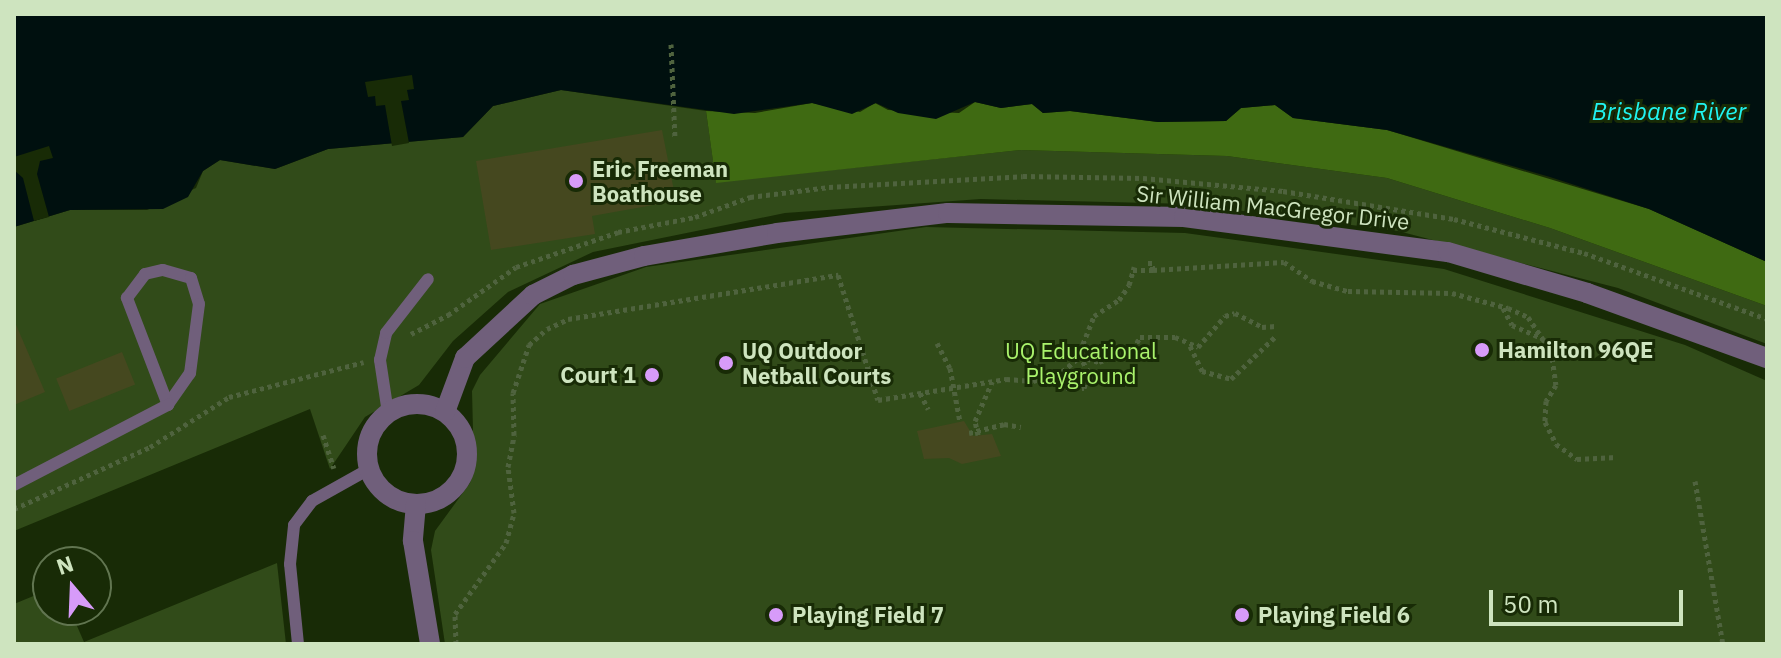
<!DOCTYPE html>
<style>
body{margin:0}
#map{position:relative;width:1781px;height:658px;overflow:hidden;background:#182b06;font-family:"IBM Plex Sans",sans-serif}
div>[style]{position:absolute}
.green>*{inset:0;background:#314b19}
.forest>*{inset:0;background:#3f6a12}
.water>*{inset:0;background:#00100f}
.pier>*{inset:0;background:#182b06}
.building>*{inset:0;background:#45481f;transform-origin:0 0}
.path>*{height:5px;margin-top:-2.5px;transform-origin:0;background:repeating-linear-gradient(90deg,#4f633e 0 4px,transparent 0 8px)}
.lane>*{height:12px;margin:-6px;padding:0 6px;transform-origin:6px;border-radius:6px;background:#705f7b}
.street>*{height:20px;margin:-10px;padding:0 10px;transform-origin:10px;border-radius:10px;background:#705f7b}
.street>.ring{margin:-10px;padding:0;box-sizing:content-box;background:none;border:20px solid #705f7b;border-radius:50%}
.dots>*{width:22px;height:22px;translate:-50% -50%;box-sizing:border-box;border:4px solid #182b06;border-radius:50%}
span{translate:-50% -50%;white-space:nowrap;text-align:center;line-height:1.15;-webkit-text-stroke:6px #182b06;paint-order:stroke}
.poi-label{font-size:22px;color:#cee4bf;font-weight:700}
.left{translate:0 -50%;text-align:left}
.right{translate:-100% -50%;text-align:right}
.street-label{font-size:22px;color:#cee4bf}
.park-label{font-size:22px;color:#aaf36c}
.water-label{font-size:24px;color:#20f4f0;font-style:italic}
.frame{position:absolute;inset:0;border:16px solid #cee4bf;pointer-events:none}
.north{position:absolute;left:32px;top:546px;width:80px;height:80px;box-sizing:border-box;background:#182b06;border:2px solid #617550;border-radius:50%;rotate:341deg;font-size:22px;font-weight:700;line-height:32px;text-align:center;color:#cee4bf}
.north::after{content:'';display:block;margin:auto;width:28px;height:36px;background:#d79bf9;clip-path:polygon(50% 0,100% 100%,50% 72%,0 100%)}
.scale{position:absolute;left:1489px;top:590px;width:194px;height:36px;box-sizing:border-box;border:4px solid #cee4bf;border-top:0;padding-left:10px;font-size:24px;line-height:28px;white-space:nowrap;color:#cee4bf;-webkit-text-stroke:6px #182b06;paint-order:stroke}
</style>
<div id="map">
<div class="green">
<div style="clip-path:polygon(561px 90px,706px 111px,716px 182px,1021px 150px,1227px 156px,1387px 178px,1550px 228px,1767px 306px,1767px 344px,1618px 288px,1398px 231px,1190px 204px,981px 199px,785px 213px,593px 252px,508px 292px,453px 341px,419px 385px,365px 417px,330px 469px,310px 409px,14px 531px,14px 227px,70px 210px,147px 210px,196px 188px,203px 171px,220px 160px,275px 169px,328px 149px,463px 137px,493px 106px)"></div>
<div style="clip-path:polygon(926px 227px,1185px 233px,1444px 269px,1685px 345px,1767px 381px,1767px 644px,445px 644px,431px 550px,435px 531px,470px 483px,474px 470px,472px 391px,480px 375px,540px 304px,646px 267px)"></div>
<div style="clip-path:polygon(277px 563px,286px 644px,14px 644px,14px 604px,48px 590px,48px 610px,70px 610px,84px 642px)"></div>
</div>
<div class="forest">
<div style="clip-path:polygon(975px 102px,1001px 108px,1032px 104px,1043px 113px,1070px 111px,1158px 122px,1226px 121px,1241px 108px,1275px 105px,1293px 118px,1387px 130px,1649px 209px,1767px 262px,1767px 306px,1550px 228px,1387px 178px,1227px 156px,1021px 150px,716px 183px,706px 111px,755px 113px,812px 103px,860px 112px,875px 103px,888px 110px,959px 113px)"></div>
</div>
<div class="water">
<div style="clip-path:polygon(14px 14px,1767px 14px,1767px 262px,1649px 209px,1550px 177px,1387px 130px,1293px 118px,1275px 105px,1241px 108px,1226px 121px,1158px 122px,1070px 111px,1043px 113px,1032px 104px,1001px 108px,975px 102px,936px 119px,898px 113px,876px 103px,852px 114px,812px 103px,734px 114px,561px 90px,493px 106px,463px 137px,328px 149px,275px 169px,220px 160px,203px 171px,188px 197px,163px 209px,70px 210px,14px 227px)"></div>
</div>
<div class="pier">
<div style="clip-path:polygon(412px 75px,414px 89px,407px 90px,409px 100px,401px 101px,409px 143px,392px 146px,385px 105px,376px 106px,375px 96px,368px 97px,365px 82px)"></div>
<div style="clip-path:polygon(49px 146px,53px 158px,40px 161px,37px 174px,49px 217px,34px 221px,23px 178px,14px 170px,14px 157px)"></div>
</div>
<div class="building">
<div style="clip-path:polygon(662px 130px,676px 201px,592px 216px,595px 234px,491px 250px,476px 161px)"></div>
<div style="clip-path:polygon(14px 320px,45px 392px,14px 405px)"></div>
<div style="left:122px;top:352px;width:35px;height:71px;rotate:68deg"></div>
<div style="clip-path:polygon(964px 421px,973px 436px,992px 434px,1001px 456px,962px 464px,949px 458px,924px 459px,917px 431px)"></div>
</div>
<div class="path">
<div style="left:671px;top:44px;width:94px;rotate:87.6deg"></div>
<div style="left:1133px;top:270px;width:20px"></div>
<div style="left:1153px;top:270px;width:7px;rotate:-98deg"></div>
<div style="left:1152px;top:263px;width:7px;rotate:180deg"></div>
<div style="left:1153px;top:270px;width:131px;rotate:-3.5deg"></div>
<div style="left:1284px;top:262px;width:34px;rotate:34deg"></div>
<div style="left:1312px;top:281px;width:37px;rotate:16deg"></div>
<div style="left:1348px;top:291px;width:104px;rotate:1.1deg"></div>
<div style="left:1452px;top:293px;width:58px;rotate:15deg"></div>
<div style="left:1508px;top:308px;width:22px;rotate:24deg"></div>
<div style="left:1528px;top:317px;width:27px;rotate:56deg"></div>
<div style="left:1503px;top:308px;width:19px;rotate:62deg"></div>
<div style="left:1512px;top:325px;width:34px;rotate:24deg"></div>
<div style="left:1543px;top:339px;width:14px;rotate:54deg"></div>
<div style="left:1551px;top:350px;width:35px;rotate:82deg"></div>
<div style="left:1556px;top:385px;width:19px;rotate:122deg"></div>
<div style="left:1546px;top:401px;width:21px;rotate:93deg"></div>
<div style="left:1545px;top:422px;width:25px;rotate:63deg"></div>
<div style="left:1556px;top:444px;width:26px;rotate:36deg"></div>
<div style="left:1577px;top:459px;width:40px;rotate:-2.9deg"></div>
<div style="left:411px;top:334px;width:42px;rotate:-27.2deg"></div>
<div style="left:448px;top:315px;width:83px;rotate:-35.2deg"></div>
<div style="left:516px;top:267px;width:108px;rotate:-18.9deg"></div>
<div style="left:618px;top:232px;width:78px;rotate:-11deg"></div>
<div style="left:695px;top:217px;width:59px;rotate:-20deg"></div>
<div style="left:750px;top:197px;width:80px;rotate:-7.2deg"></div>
<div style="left:829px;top:187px;width:194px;rotate:-3.2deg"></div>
<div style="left:1023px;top:176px;width:120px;rotate:1deg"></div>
<div style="left:1143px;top:178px;width:141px;rotate:5.3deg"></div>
<div style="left:1283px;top:191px;width:173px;rotate:9.3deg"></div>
<div style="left:1454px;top:219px;width:134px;rotate:14.7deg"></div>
<div style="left:1584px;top:253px;width:195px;rotate:19.8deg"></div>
<div style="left:937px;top:343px;width:28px;rotate:63deg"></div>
<div style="left:950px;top:368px;width:55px;rotate:79.5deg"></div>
<div style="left:1190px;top:346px;width:28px;rotate:64deg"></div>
<div style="left:1202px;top:371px;width:30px;rotate:15deg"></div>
<div style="left:1231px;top:379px;width:62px;rotate:-43.7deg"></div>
<div style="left:1079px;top:356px;width:21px;rotate:17deg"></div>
<div style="left:1099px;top:362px;width:36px;rotate:-19deg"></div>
<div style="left:1133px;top:350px;width:15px;rotate:-62deg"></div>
<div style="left:1140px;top:337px;width:35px"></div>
<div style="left:1175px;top:337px;width:25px;rotate:23deg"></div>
<div style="left:1198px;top:347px;width:41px;rotate:-48.9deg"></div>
<div style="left:1225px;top:316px;width:10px;rotate:-17deg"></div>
<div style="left:1235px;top:313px;width:30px;rotate:27deg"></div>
<div style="left:1262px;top:327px;width:13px;rotate:-4deg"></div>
<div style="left:1058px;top:388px;width:26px"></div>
<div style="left:1084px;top:388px;width:17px;rotate:-73deg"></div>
<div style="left:1089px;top:372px;width:17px;rotate:-121deg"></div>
<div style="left:920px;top:393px;width:18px;rotate:63deg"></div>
<div style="left:969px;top:433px;width:36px;rotate:-14deg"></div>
<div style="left:1004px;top:424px;width:17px;rotate:10deg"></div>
<div style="left:323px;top:435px;width:35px;rotate:72deg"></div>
<div style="left:978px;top:435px;width:14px;rotate:-102deg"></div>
<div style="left:975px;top:421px;width:43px;rotate:-66.4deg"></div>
<div style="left:1695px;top:481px;width:165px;rotate:80.3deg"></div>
<div style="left:14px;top:509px;width:149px;rotate:-24.5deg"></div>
<div style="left:150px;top:447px;width:93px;rotate:-32.3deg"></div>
<div style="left:229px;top:397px;width:139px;rotate:-14.5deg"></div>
<div style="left:456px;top:644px;width:30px;rotate:-92deg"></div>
<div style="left:455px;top:614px;width:87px;rotate:-54.3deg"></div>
<div style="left:506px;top:543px;width:31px;rotate:-75deg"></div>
<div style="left:514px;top:513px;width:46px;rotate:-97.4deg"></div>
<div style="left:508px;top:467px;width:33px;rotate:-79deg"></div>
<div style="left:514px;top:435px;width:42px;rotate:-91.4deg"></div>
<div style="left:513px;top:393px;width:51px;rotate:-71.6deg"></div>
<div style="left:529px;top:345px;width:24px;rotate:-42deg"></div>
<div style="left:547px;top:329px;width:23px;rotate:-25deg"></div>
<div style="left:568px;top:319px;width:274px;rotate:-9.3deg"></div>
<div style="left:838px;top:275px;width:131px;rotate:72.3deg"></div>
<div style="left:878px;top:400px;width:130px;rotate:-9.3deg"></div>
<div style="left:1006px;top:379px;width:27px;rotate:4deg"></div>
<div style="left:1033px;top:381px;width:30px;rotate:-17deg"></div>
<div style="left:1062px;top:372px;width:20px;rotate:-41deg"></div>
<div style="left:1077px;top:359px;width:46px;rotate:-68.4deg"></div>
<div style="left:1094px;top:316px;width:30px;rotate:-33deg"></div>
<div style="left:1119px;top:300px;width:18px;rotate:-56deg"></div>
<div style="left:1129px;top:285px;width:19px;rotate:-74deg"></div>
</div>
<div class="lane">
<div style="left:163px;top:270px;width:29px;rotate:16deg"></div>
<div style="left:191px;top:278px;width:27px;rotate:73deg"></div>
<div style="left:199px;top:304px;width:70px;rotate:97.4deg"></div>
<div style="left:190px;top:373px;width:39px;rotate:125deg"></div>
<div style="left:168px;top:405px;width:115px;rotate:-111deg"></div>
<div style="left:127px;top:298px;width:30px;rotate:-53deg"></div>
<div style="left:145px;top:274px;width:18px;rotate:-13deg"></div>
<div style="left:388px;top:413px;width:54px;rotate:-98.6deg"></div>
<div style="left:380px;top:360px;width:28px;rotate:-77deg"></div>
<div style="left:386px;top:333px;width:68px;rotate:-52.1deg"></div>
<div style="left:14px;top:485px;width:174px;rotate:-27.5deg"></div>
<div style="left:298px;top:644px;width:80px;rotate:-95.7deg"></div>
<div style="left:290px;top:564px;width:39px;rotate:-84deg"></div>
<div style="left:294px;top:525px;width:30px;rotate:-53deg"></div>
<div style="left:312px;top:501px;width:65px;rotate:-29.3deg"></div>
</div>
<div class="street">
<div class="ring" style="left:367px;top:404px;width:80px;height:80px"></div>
<div style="left:445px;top:412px;width:58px;rotate:-69.7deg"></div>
<div style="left:465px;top:358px;width:93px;rotate:-42.8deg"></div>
<div style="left:533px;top:295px;width:45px;rotate:-26.6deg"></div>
<div style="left:573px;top:275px;width:73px;rotate:-15deg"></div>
<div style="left:644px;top:256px;width:135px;rotate:-9.8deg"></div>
<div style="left:777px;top:233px;width:172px;rotate:-6.7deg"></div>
<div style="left:948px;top:213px;width:236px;rotate:1deg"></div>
<div style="left:1184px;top:217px;width:266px;rotate:7.6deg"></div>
<div style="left:1448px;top:252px;width:145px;rotate:16.4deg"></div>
<div style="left:1587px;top:293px;width:191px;rotate:19.9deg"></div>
<div style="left:416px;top:504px;width:37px;rotate:95deg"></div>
<div style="left:413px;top:541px;width:104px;rotate:80.6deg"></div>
</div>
<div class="dots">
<div style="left:576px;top:181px;background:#d79bf9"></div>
<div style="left:1482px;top:350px;background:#d79bf9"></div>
<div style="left:726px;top:363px;background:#d79bf9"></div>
<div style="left:652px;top:375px;background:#d79bf9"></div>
<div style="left:776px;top:615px;background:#d79bf9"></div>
<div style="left:1242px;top:615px;background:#d79bf9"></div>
</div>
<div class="poi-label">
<span class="left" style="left:592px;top:181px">Eric Freeman<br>Boathouse</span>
<span class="left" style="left:742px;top:363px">UQ Outdoor<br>Netball Courts</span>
<span class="left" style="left:1498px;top:350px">Hamilton 96QE</span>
<span class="right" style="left:636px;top:375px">Court 1</span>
<span class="left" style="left:792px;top:615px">Playing Field 7</span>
<span class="left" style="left:1258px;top:615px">Playing Field 6</span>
</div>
<div class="street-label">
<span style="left:1273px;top:207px;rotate:6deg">Sir William MacGregor Drive</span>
</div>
<div class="park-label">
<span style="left:1081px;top:363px">UQ Educational<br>Playground</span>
</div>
<div class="water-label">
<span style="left:1669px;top:112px">Brisbane River</span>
</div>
<div class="frame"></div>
<div class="north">N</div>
<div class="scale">50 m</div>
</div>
